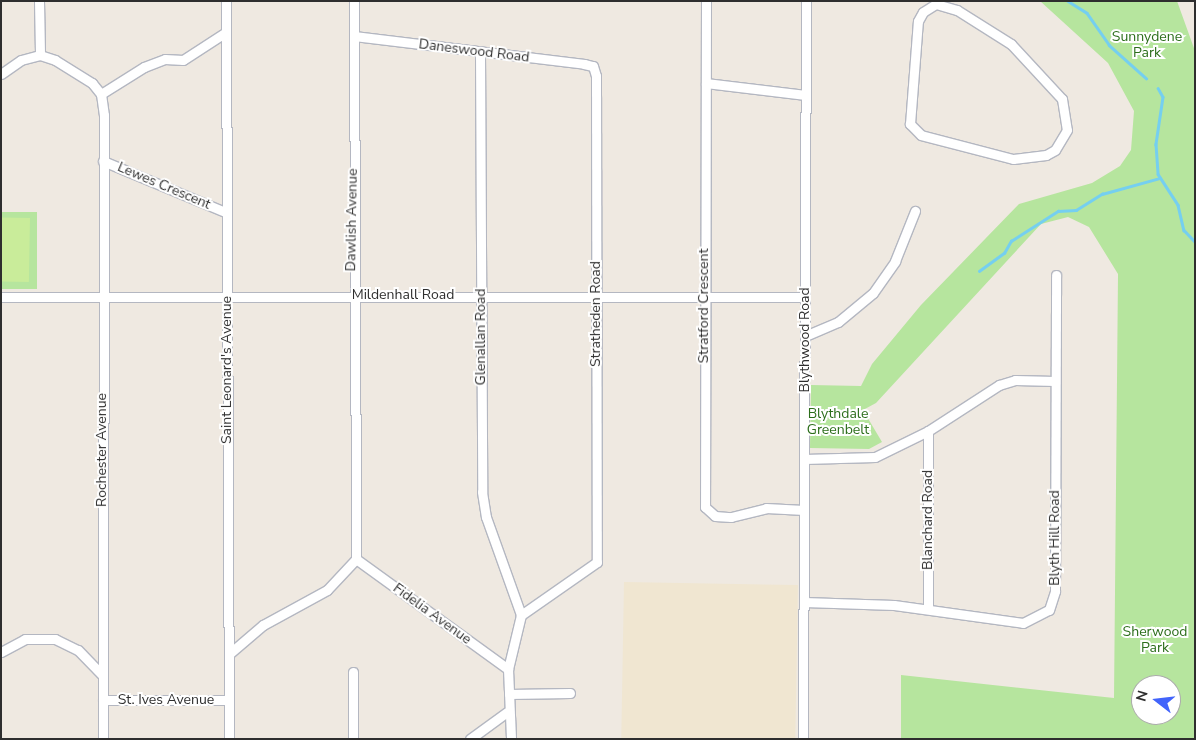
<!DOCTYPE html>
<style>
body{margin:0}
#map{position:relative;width:1196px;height:740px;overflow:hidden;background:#efe9e1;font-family:"Nunito Sans",sans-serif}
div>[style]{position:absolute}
.education>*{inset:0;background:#f0e6d1;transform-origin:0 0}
.green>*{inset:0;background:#b6e59e;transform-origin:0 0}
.pitch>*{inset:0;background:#c9ec9a;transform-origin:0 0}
.stream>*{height:2.5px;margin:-1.25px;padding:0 1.25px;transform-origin:1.25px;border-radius:1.25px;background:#75cff0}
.roads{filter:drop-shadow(1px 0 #b4b7c1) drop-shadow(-1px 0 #b4b7c1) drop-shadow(0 1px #b4b7c1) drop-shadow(0 -1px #b4b7c1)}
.minor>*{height:9px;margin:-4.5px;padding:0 4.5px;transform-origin:4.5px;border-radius:4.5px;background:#fff}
span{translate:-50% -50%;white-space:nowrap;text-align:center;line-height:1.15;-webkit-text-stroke:4px #fff;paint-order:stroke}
.park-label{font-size:14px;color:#2c6e1b}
.street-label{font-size:14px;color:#2e2e2e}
.frame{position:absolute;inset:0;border:2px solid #2e2e2e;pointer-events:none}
.north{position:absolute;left:1131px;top:675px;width:50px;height:50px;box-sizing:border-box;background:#fff;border:1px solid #ababab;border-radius:50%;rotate:286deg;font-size:14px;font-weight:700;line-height:20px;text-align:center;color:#2e2e2e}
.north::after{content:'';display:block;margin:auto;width:18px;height:22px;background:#4264fb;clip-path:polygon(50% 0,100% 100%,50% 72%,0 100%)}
</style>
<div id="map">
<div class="education">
<div style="left:624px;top:582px;width:174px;height:157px;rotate:1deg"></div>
</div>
<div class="green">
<div style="clip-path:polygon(evenodd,1040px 1px,1177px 1px,1195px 51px,1195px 739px,901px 739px,901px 675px,1114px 698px,1118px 274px,1089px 227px,1068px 217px,1041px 224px,876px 403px,863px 410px,882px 442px,869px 449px,810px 448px,811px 385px,861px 386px,872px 364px,921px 305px,1019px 204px,1092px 183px,1120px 166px,1131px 150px,1134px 111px,1108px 63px,1040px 1px,1141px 685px,1171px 685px,1171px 715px,1141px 715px,1141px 685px)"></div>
<div style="left:1px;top:212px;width:36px;height:77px"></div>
</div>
<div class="pitch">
<div style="left:30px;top:218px;width:64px;height:29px;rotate:91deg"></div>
</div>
<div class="stream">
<div style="left:1068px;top:1px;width:22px;rotate:32deg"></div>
<div style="left:1087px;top:13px;width:39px;rotate:55deg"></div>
<div style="left:1109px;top:45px;width:50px;rotate:41.7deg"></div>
<div style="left:1158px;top:88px;width:10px;rotate:61deg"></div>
<div style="left:1163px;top:97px;width:48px;rotate:98.5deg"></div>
<div style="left:1156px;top:144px;width:30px;rotate:86deg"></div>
<div style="left:1158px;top:174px;width:37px;rotate:57deg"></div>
<div style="left:1178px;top:205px;width:26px;rotate:77deg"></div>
<div style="left:1184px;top:230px;width:16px;rotate:47deg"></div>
<div style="left:979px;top:271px;width:31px;rotate:-36deg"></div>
<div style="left:1004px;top:253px;width:14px;rotate:-60deg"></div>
<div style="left:1011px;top:241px;width:56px;rotate:-32.6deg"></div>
<div style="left:1058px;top:211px;width:18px;rotate:-3deg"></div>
<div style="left:1076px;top:210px;width:31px;rotate:-32deg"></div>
<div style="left:1102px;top:194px;width:60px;rotate:-15.4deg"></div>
</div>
<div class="roads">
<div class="minor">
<div style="left:39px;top:1px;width:54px;rotate:88.9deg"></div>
<div style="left:226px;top:1px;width:738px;rotate:89.77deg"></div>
<div style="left:354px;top:1px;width:558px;rotate:89.79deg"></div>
<div style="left:706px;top:1px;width:506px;rotate:90.11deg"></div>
<div style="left:705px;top:507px;width:13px;rotate:42deg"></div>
<div style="left:715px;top:516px;width:16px;rotate:4deg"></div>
<div style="left:731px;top:517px;width:36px;rotate:-14deg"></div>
<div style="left:766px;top:508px;width:38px;rotate:3deg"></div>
<div style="left:936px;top:4px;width:22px;rotate:16deg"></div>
<div style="left:957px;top:10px;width:64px;rotate:32.2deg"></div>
<div style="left:1011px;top:44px;width:75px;rotate:47.2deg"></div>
<div style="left:1062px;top:99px;width:31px;rotate:81deg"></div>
<div style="left:1067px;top:130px;width:23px;rotate:121deg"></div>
<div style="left:1055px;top:150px;width:10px;rotate:151deg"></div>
<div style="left:1046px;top:155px;width:33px;rotate:173deg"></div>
<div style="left:1013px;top:159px;width:95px;rotate:-165.4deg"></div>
<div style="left:921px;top:135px;width:16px;rotate:-135deg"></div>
<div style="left:910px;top:124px;width:103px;rotate:-85.6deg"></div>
<div style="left:918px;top:21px;width:10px;rotate:-61deg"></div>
<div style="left:923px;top:12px;width:15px;rotate:-32deg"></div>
<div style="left:354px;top:36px;width:232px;rotate:6.9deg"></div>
<div style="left:584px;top:64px;width:9px;rotate:13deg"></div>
<div style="left:593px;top:66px;width:10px;rotate:73deg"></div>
<div style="left:596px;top:76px;width:486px;rotate:89.9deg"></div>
<div style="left:597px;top:562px;width:93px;rotate:145.1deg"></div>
<div style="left:521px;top:615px;width:56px;rotate:103.5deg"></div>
<div style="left:508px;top:669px;width:70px;rotate:87.5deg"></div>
<div style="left:480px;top:53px;width:439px;rotate:89.7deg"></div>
<div style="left:482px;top:492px;width:25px;rotate:81deg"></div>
<div style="left:486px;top:517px;width:104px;rotate:70.3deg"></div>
<div style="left:1px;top:74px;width:24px;rotate:-35deg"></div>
<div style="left:21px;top:60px;width:20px;rotate:-15deg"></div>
<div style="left:40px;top:55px;width:16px;rotate:18deg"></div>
<div style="left:55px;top:60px;width:44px;rotate:31.9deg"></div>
<div style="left:92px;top:83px;width:14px;rotate:51deg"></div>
<div style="left:101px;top:94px;width:21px;rotate:82deg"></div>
<div style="left:104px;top:115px;width:624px;rotate:90.09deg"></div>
<div style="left:706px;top:83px;width:100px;rotate:6.9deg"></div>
<div style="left:101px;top:94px;width:51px;rotate:-32.1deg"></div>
<div style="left:144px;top:67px;width:22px;rotate:-21deg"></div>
<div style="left:165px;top:59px;width:18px;rotate:3deg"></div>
<div style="left:183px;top:60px;width:51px;rotate:-33.1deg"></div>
<div style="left:103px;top:161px;width:132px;rotate:22.7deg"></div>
<div style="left:1px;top:297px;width:804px"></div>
<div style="left:805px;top:336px;width:36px;rotate:-23deg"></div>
<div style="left:838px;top:322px;width:45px;rotate:-39.6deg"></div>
<div style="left:873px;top:293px;width:39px;rotate:-55deg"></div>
<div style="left:895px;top:261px;width:54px;rotate:-68.2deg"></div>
<div style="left:804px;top:459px;width:71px;rotate:-1.6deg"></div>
<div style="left:875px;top:457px;width:59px;rotate:-26.1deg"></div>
<div style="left:928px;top:431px;width:85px;rotate:-32.9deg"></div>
<div style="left:999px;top:385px;width:17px;rotate:-17deg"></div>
<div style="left:1015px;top:380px;width:40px;rotate:1.4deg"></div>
<div style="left:356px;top:559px;width:188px;rotate:35.9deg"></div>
<div style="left:804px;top:602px;width:90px;rotate:1.9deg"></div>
<div style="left:894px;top:605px;width:130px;rotate:7.9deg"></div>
<div style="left:1023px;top:623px;width:29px;rotate:-27deg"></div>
<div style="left:1049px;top:610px;width:20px;rotate:-72deg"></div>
<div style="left:1055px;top:591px;width:316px;rotate:-89.8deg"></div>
<div style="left:928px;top:609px;width:178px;rotate:-90deg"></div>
<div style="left:1px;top:652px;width:27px;rotate:-28deg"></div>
<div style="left:25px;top:639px;width:30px"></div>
<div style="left:55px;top:639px;width:25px;rotate:26deg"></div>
<div style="left:78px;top:650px;width:35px;rotate:46deg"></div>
<div style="left:229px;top:654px;width:45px;rotate:-40.5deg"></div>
<div style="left:263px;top:625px;width:73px;rotate:-28.7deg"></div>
<div style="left:327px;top:590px;width:42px;rotate:-46.9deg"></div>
<div style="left:353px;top:672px;width:67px;rotate:90deg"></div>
<div style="left:509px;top:694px;width:61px;rotate:-0.9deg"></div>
<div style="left:103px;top:700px;width:125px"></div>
<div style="left:470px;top:739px;width:46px;rotate:-36.1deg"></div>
<div style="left:803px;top:739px;width:738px;rotate:-89.77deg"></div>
</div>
</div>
<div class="park-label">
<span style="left:1147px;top:45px">Sunnydene<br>Park</span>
<span style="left:838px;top:422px">Blythdale<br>Greenbelt</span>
<span style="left:1155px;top:640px">Sherwood<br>Park</span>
</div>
<div class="street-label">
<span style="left:474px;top:51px;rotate:7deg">Daneswood Road</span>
<span style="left:164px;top:186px;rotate:23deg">Lewes Crescent</span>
<span style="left:352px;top:220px;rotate:-89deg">Dawlish Avenue</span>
<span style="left:403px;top:295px">Mildenhall Road</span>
<span style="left:704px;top:306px;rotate:-90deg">Stratford Crescent</span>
<span style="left:596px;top:314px;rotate:-90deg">Stratheden Road</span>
<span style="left:481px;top:337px;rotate:-90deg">Glenallan Road</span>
<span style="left:805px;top:340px;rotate:-90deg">Blythwood Road</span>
<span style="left:227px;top:370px;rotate:-90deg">Saint Leonard's Avenue</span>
<span style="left:102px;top:450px;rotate:-90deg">Rochester Avenue</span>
<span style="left:928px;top:520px;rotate:-90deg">Blanchard Road</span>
<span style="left:1055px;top:538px;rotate:-90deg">Blyth Hill Road</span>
<span style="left:432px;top:614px;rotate:36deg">Fidelia Avenue</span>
<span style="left:166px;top:700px">St. Ives Avenue</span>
</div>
<div class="frame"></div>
<div class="north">N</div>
</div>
